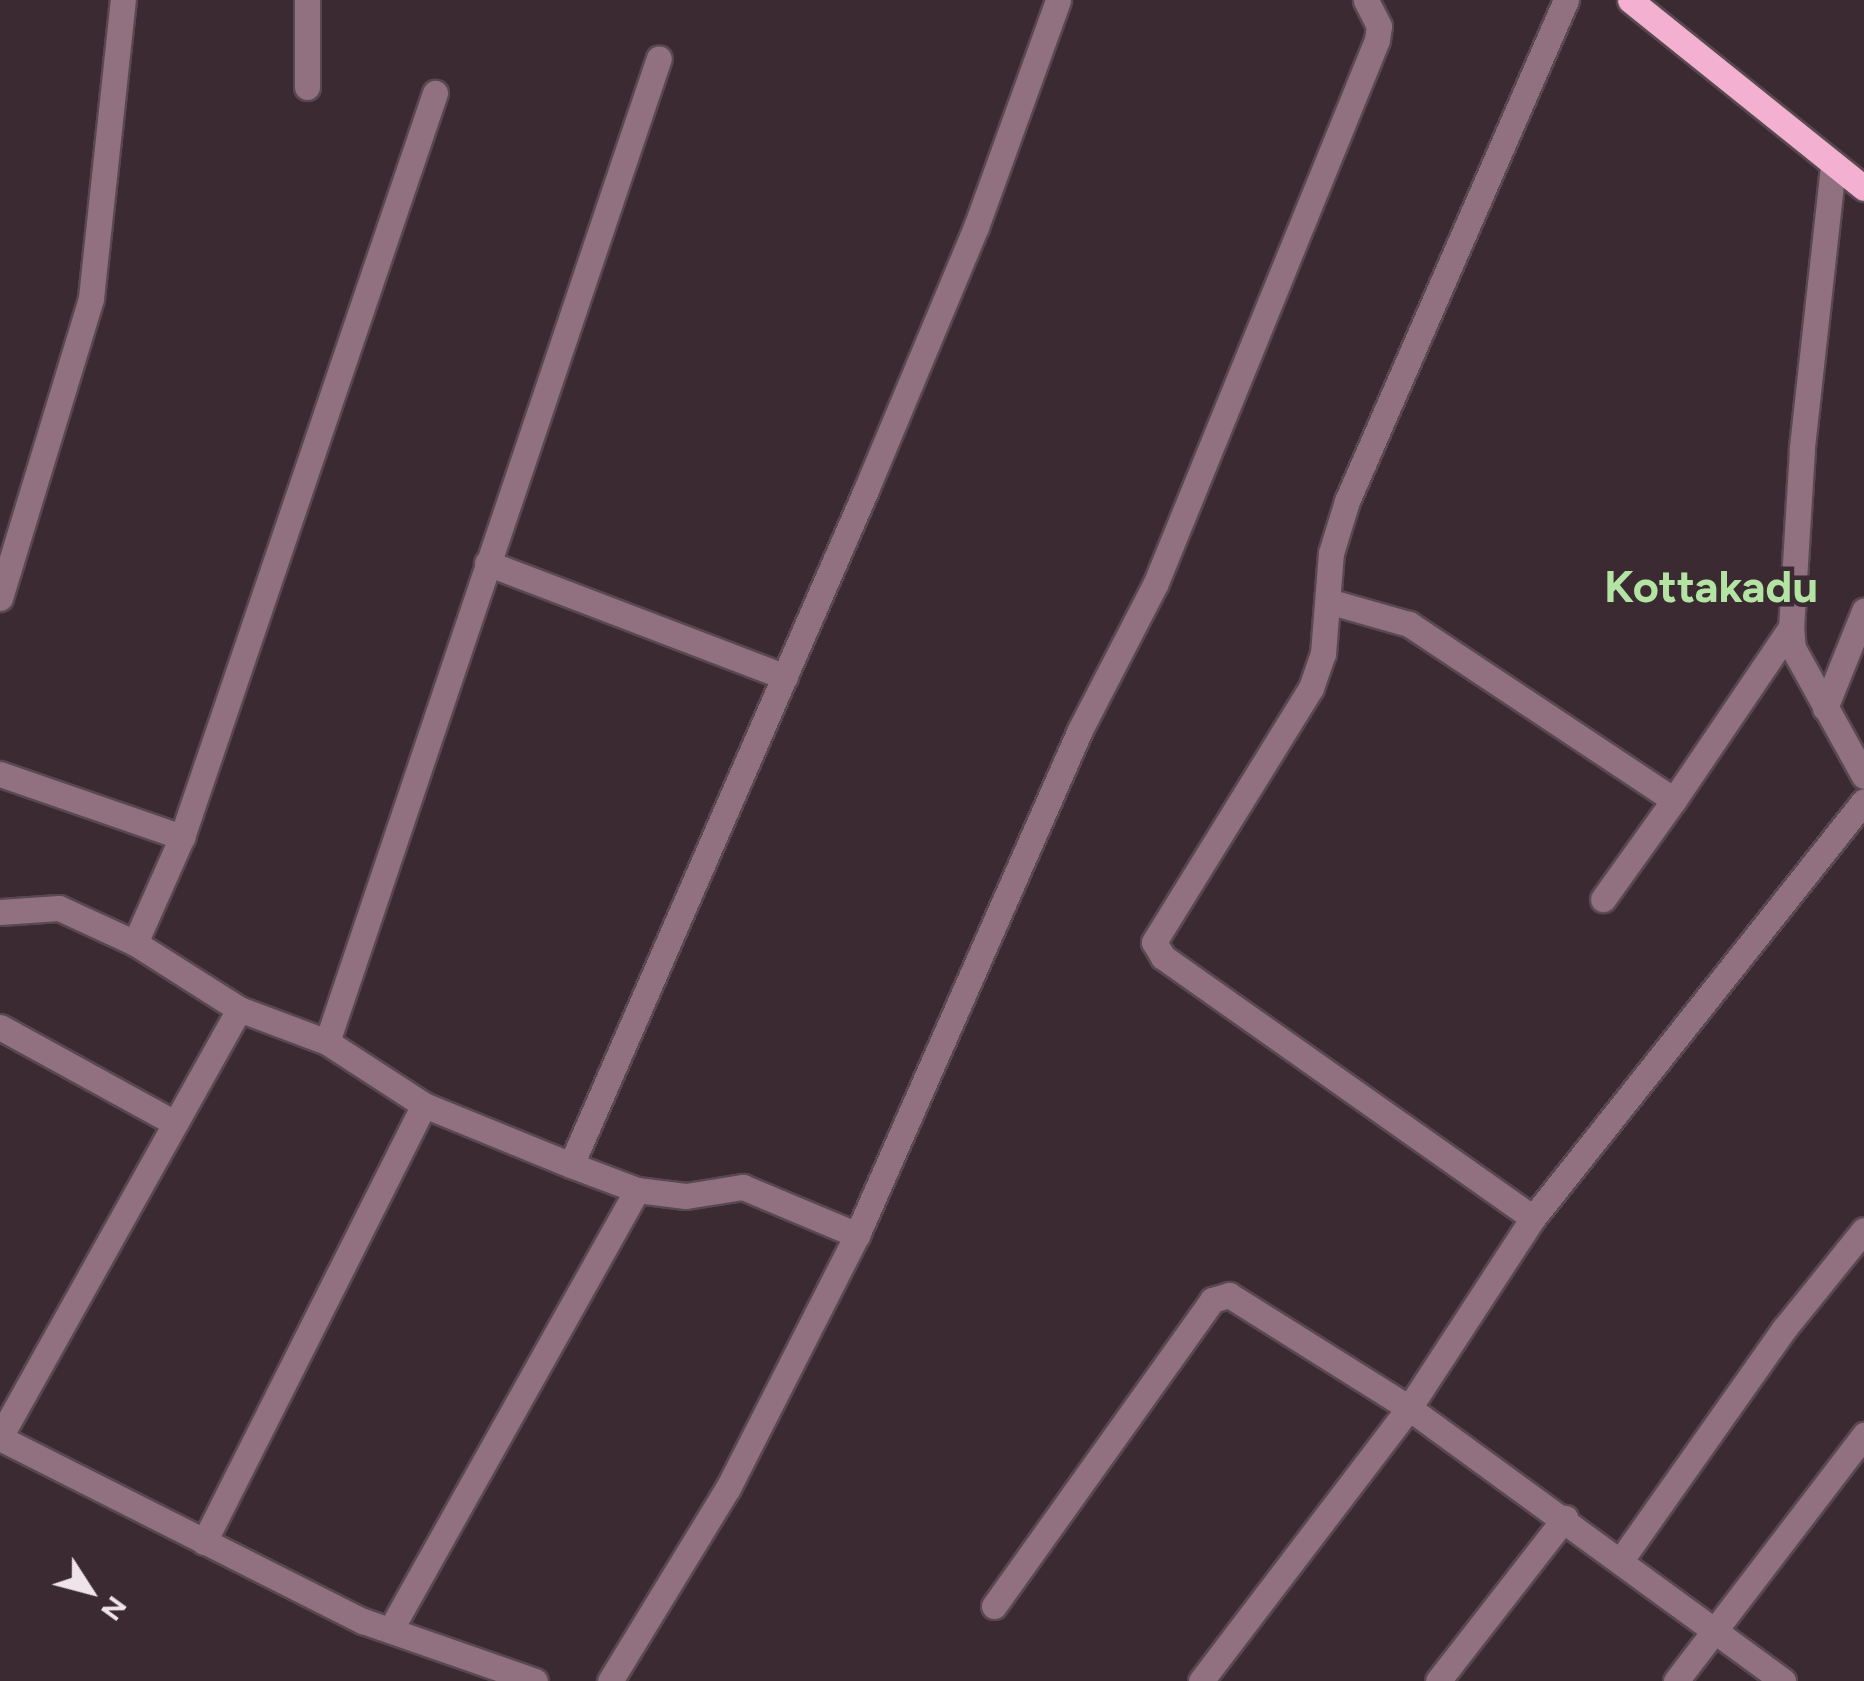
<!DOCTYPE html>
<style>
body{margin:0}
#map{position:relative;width:1864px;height:1681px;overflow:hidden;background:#3b2a32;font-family:Figtree,sans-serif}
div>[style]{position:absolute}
.roads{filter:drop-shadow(2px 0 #58484f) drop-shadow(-2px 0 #58484f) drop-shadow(0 2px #58484f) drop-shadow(0 -2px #58484f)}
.minor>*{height:25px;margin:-12.5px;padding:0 12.5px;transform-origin:12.5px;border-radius:12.5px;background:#917080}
.major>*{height:25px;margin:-12.5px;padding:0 12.5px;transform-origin:12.5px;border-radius:12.5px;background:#f3b0d1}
span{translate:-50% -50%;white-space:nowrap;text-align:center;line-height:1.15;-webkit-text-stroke:9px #3b2a32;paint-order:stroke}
.district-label{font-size:45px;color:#b4e4a4;font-weight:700}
.north{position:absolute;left:40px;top:1541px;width:100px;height:100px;-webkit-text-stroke:8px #3b2a32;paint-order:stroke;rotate:126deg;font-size:28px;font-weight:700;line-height:40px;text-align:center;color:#efe4e9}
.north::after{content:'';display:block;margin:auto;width:35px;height:45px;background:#efe4e9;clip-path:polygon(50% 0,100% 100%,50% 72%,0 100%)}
</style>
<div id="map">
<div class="roads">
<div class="minor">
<div style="left:307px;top:87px;width:87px;rotate:-90deg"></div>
<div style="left:1833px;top:166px;width:285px;rotate:96.3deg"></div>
<div style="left:1802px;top:449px;width:178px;rotate:93.5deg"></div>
<div style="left:1791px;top:627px;width:21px;rotate:85deg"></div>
<div style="left:1793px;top:648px;width:146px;rotate:61deg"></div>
<div style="left:487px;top:563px;width:319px;rotate:20.9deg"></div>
<div style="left:0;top:598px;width:313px;rotate:-73.1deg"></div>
<div style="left:91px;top:298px;width:300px;rotate:-83.9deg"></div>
<div style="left:1331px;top:602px;width:81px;rotate:15.8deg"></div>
<div style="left:1409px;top:624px;width:318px;rotate:33.6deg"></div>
<div style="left:1674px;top:800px;width:122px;rotate:125.6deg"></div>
<div style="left:1825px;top:708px;width:105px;rotate:-68.1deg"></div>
<div style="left:0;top:774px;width:193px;rotate:19.1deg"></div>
<div style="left:1674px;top:800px;width:209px;rotate:-55.9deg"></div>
<div style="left:0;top:912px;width:59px;rotate:-3.9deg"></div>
<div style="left:59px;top:908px;width:84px;rotate:24.7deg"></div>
<div style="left:135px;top:943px;width:123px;rotate:32.4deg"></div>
<div style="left:239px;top:1009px;width:94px;rotate:20.6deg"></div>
<div style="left:327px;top:1042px;width:116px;rotate:33deg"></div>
<div style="left:424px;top:1105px;width:159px;rotate:22.2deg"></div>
<div style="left:571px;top:1165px;width:71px;rotate:20.7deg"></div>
<div style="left:637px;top:1190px;width:49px;rotate:7deg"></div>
<div style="left:686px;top:1196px;width:58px;rotate:-9deg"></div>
<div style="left:743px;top:1187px;width:124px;rotate:22.8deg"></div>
<div style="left:135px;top:943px;width:116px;rotate:-66.1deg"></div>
<div style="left:182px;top:837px;width:786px;rotate:-71.22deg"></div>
<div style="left:0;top:1027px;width:197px;rotate:28.8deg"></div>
<div style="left:327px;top:1042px;width:1038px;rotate:-71.36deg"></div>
<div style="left:571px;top:1165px;width:737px;rotate:-66.39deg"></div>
<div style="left:866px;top:490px;width:285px;rotate:-67.3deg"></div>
<div style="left:976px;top:227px;width:241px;rotate:-70.1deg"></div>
<div style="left:1533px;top:1218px;width:453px;rotate:-144.8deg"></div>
<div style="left:1163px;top:957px;width:17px;rotate:-121deg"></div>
<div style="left:1154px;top:942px;width:299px;rotate:-58.3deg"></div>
<div style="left:1311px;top:688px;width:36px;rotate:-71deg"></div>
<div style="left:1323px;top:654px;width:101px;rotate:-85.5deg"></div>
<div style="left:1331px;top:553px;width:54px;rotate:-72.9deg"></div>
<div style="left:1347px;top:501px;width:547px;rotate:-66.39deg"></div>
<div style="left:0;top:1437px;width:490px;rotate:-60.8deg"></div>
<div style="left:0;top:1438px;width:407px;rotate:26.8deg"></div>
<div style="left:363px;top:1621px;width:182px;rotate:19.2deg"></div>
<div style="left:204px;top:1542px;width:489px;rotate:-63.3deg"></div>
<div style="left:1621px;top:1560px;width:283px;rotate:-54.8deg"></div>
<div style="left:1784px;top:1329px;width:127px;rotate:-51.1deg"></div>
<div style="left:994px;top:1606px;width:376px;rotate:-54.5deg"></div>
<div style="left:1212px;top:1300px;width:18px;rotate:-16deg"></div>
<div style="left:1229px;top:1295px;width:213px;rotate:32.1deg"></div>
<div style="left:1409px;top:1408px;width:463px;rotate:36.1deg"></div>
<div style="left:392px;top:1627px;width:501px;rotate:-60.72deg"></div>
<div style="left:610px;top:1681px;width:226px;rotate:-58.6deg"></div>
<div style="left:728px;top:1488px;width:284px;rotate:-63deg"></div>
<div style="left:857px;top:1235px;width:552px;rotate:-66.17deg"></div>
<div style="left:1080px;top:730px;width:163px;rotate:-62.7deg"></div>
<div style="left:1155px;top:585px;width:588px;rotate:-67.84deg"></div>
<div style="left:1377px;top:40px;width:14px;rotate:-82deg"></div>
<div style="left:1379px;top:26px;width:29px;rotate:-117deg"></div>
<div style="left:1201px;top:1681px;width:343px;rotate:-52.7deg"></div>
<div style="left:1409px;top:1408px;width:227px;rotate:-56.9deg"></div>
<div style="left:1533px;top:1218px;width:532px;rotate:-51.56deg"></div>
<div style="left:1438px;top:1681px;width:207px;rotate:-52.1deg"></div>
<div style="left:1676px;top:1681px;width:310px;rotate:-52.6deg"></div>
</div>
<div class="major">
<div style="left:1630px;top:0;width:300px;rotate:38.8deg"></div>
</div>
</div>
<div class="district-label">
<span style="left:1711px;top:587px">Kottakadu</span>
</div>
<div class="north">N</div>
</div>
